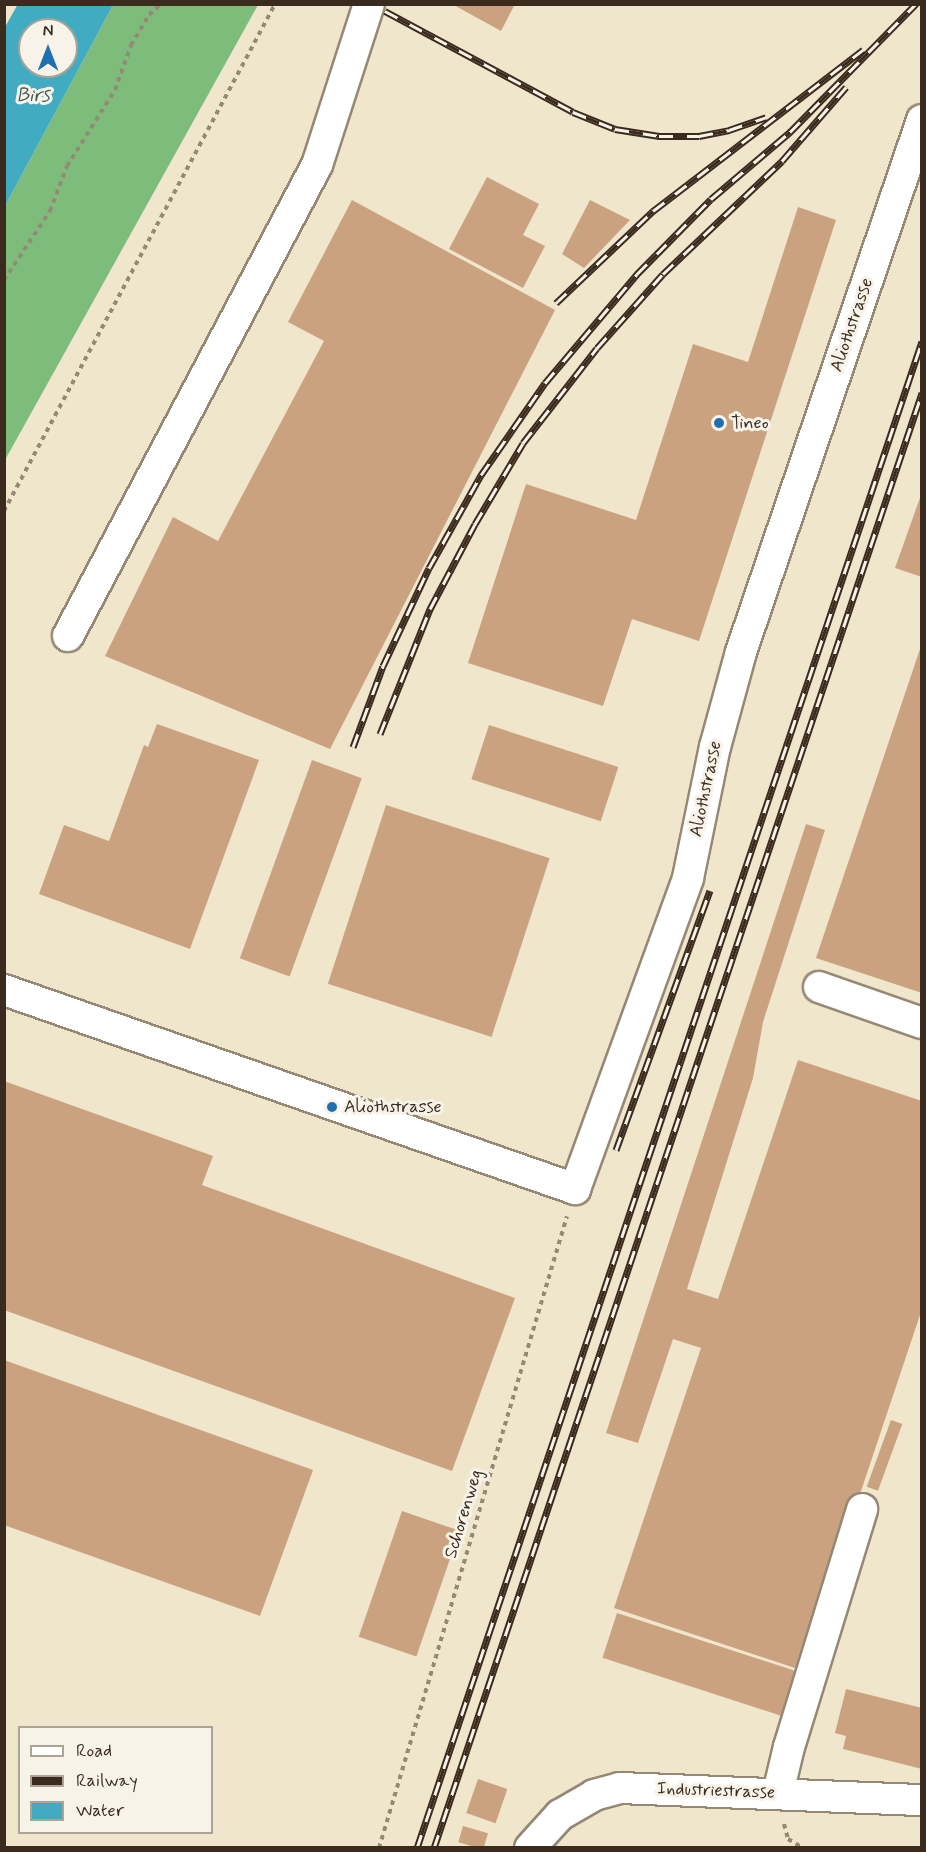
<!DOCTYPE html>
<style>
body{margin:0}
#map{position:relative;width:926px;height:1852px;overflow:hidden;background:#efe6cc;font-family:Mynerve,sans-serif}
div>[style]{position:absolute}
.forest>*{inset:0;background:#7ebc7c}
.water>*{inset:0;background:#41abc1}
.building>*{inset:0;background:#cba280;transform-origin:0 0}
.path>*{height:4px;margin-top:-2px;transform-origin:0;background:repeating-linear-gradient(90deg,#958875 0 4.5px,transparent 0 9px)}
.roads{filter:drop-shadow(2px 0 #958875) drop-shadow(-2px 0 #958875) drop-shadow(0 2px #958875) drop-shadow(0 -2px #958875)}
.minor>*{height:30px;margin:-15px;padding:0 15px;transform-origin:15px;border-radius:15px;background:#fff}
.rail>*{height:7px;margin-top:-3.5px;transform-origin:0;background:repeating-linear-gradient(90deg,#f7f3e8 0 14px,#3b2a1e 0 28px);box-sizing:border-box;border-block:2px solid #3b2a1e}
.dots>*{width:16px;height:16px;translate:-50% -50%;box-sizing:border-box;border:3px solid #f7f3e8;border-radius:50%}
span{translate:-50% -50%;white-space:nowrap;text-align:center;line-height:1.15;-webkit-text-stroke:6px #f7f3e8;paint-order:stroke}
.street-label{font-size:18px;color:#3b2a1e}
.poi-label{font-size:18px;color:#3b2a1e}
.left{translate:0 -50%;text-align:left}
.water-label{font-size:20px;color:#3d5757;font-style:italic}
.frame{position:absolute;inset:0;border:6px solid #3b2a1e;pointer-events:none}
.legend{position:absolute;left:18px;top:1726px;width:195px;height:108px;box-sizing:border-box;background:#f7f3e8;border:2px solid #aca397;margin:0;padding:8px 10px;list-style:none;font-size:18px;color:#3b2a1e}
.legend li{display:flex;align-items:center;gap:12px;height:30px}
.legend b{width:30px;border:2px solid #aca397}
.north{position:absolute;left:18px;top:18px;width:60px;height:60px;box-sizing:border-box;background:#f7f3e8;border:2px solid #aca397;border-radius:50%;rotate:0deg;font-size:16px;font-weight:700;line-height:24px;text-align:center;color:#3b2a1e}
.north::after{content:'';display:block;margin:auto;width:21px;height:27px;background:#1f6fb2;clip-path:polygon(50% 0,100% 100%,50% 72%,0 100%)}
</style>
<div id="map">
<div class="forest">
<div style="clip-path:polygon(113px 5px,258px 5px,5px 460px,5px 206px)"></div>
</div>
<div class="water">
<div style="clip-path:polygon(evenodd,18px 4px,113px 5px,5px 206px,5px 27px,18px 4px,30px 30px,66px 30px,66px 66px,30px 66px,30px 30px)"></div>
</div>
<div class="building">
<div style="clip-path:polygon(452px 4px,515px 4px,501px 31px)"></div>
<div style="clip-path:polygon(487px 177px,539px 204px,523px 235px,545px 246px,523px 288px,449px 249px)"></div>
<div style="clip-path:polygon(352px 200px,555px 310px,330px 749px,105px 656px,173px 517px,218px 541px,324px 341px,288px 322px)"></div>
<div style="clip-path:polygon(590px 200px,630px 220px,584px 268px,562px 254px)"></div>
<div style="clip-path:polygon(798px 207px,836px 220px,699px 641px,632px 619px,603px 706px,468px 663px,526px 484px,636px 520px,693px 344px,748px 362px)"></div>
<div style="clip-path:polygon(921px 495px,922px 495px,922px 577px,895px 568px)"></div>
<div style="clip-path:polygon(921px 646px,922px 646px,922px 993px,816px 958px)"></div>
<div style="clip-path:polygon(157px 724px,259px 760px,190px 949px,39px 894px,64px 825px,109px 841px,144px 745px,148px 747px)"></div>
<div style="left:489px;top:725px;width:136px;height:57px;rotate:18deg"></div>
<div style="left:312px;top:760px;width:53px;height:211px;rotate:20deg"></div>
<div style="left:386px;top:805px;width:172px;height:188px;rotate:18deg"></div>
<div style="clip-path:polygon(806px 824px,825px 830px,763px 1022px,753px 1078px,687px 1289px,718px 1299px,798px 1060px,922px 1101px,922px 1309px,801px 1670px,614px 1608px,701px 1348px,673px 1339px,638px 1443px,606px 1433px)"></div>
<div style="clip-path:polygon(4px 1081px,213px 1156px,202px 1185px,515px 1298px,452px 1471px,4px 1310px)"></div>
<div style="clip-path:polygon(4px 1360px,313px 1470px,260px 1616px,4px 1525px)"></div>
<div style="left:891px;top:1420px;width:12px;height:71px;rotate:20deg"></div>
<div style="left:402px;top:1511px;width:61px;height:133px;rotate:19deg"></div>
<div style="left:617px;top:1613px;width:195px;height:47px;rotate:18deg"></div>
<div style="clip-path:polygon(846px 1689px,922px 1708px,922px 1769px,843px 1749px,846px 1736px,835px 1733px)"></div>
<div style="left:478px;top:1779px;width:31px;height:36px;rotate:19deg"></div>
<div style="left:463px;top:1826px;width:26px;height:17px;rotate:16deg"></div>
</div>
<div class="path">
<div style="left:4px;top:280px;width:83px;rotate:-56.3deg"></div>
<div style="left:50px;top:211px;width:48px;rotate:-69.3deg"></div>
<div style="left:67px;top:166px;width:90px;rotate:-57.7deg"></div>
<div style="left:115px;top:90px;width:48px;rotate:-70.4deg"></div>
<div style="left:131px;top:45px;width:35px;rotate:-59deg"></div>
<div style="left:149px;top:15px;width:16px;rotate:-43deg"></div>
<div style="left:4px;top:511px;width:575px;rotate:-61.87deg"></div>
<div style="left:784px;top:1824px;width:16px;rotate:75deg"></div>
<div style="left:788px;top:1839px;width:17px;rotate:31deg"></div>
<div style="left:379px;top:1848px;width:659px;rotate:-73.43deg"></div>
</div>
<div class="roads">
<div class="minor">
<div style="left:68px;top:636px;width:533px;rotate:-62.14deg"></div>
<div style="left:317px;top:165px;width:169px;rotate:-72.1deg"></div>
<div style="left:819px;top:987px;width:109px;rotate:19.3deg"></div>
<div style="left:4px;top:990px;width:605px;rotate:19.21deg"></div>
<div style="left:575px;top:1189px;width:331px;rotate:-70deg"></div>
<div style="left:688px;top:878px;width:134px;rotate:-78.4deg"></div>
<div style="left:715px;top:747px;width:98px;rotate:-74.7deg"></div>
<div style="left:741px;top:652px;width:562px;rotate:-71.21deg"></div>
<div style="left:778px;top:1793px;width:47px;rotate:-76.6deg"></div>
<div style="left:789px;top:1747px;width:249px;rotate:-72.9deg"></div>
<div style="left:530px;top:1848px;width:45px;rotate:-47.7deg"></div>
<div style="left:560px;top:1815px;width:39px;rotate:-30deg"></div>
<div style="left:594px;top:1795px;width:27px;rotate:-15deg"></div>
<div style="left:620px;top:1788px;width:302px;rotate:2.3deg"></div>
</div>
</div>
<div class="rail">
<div style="left:385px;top:11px;width:213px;rotate:28.2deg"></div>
<div style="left:573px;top:112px;width:45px;rotate:22deg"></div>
<div style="left:615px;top:129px;width:45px;rotate:9deg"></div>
<div style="left:659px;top:136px;width:40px"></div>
<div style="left:699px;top:136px;width:31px;rotate:-11deg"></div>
<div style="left:729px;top:130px;width:39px;rotate:-19deg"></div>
<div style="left:556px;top:303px;width:134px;rotate:-43.5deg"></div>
<div style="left:653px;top:211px;width:265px;rotate:-37.5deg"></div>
<div style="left:380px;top:734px;width:135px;rotate:-68.2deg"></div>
<div style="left:430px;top:609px;width:96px;rotate:-62.1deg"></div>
<div style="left:475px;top:524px;width:94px;rotate:-59.3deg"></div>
<div style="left:523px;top:443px;width:120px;rotate:-52.1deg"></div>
<div style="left:597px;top:348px;width:99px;rotate:-48.3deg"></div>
<div style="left:663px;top:274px;width:164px;rotate:-43.5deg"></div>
<div style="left:782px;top:161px;width:98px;rotate:-49.1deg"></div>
<div style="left:353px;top:747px;width:86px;rotate:-69.7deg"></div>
<div style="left:383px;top:666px;width:108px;rotate:-64.9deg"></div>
<div style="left:429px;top:568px;width:107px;rotate:-60.8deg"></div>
<div style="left:481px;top:475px;width:112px;rotate:-55.2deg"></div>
<div style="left:545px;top:383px;width:143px;rotate:-49.8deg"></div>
<div style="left:637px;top:274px;width:105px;rotate:-45.4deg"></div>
<div style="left:711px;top:199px;width:104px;rotate:-40.3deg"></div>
<div style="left:790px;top:132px;width:180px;rotate:-45.5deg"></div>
<div style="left:616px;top:1150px;width:276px;rotate:-70.1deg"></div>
<div style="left:417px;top:1848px;width:1589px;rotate:-71.47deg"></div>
<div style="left:434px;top:1848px;width:1535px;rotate:-71.46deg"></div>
</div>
<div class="dots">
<div style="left:719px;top:423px;background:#1f6fb2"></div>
<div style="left:332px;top:1107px;background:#1f6fb2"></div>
</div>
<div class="street-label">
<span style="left:852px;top:325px;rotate:-71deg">Aliothstrasse</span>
<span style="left:706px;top:789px;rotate:-78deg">Aliothstrasse</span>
<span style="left:464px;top:1514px;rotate:-73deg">Schorenweg</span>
<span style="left:716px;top:1791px;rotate:2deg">Industriestrasse</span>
</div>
<div class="poi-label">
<span class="left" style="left:731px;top:423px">Tineo</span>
<span class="left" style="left:344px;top:1107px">Aliothstrasse</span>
</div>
<div class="water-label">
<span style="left:33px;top:95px">Birs</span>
</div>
<div class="frame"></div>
<ul class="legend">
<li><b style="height:8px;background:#fff"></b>Road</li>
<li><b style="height:8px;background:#3b2a1e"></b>Railway</li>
<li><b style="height:16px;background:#41abc1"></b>Water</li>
</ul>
<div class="north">N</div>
</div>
